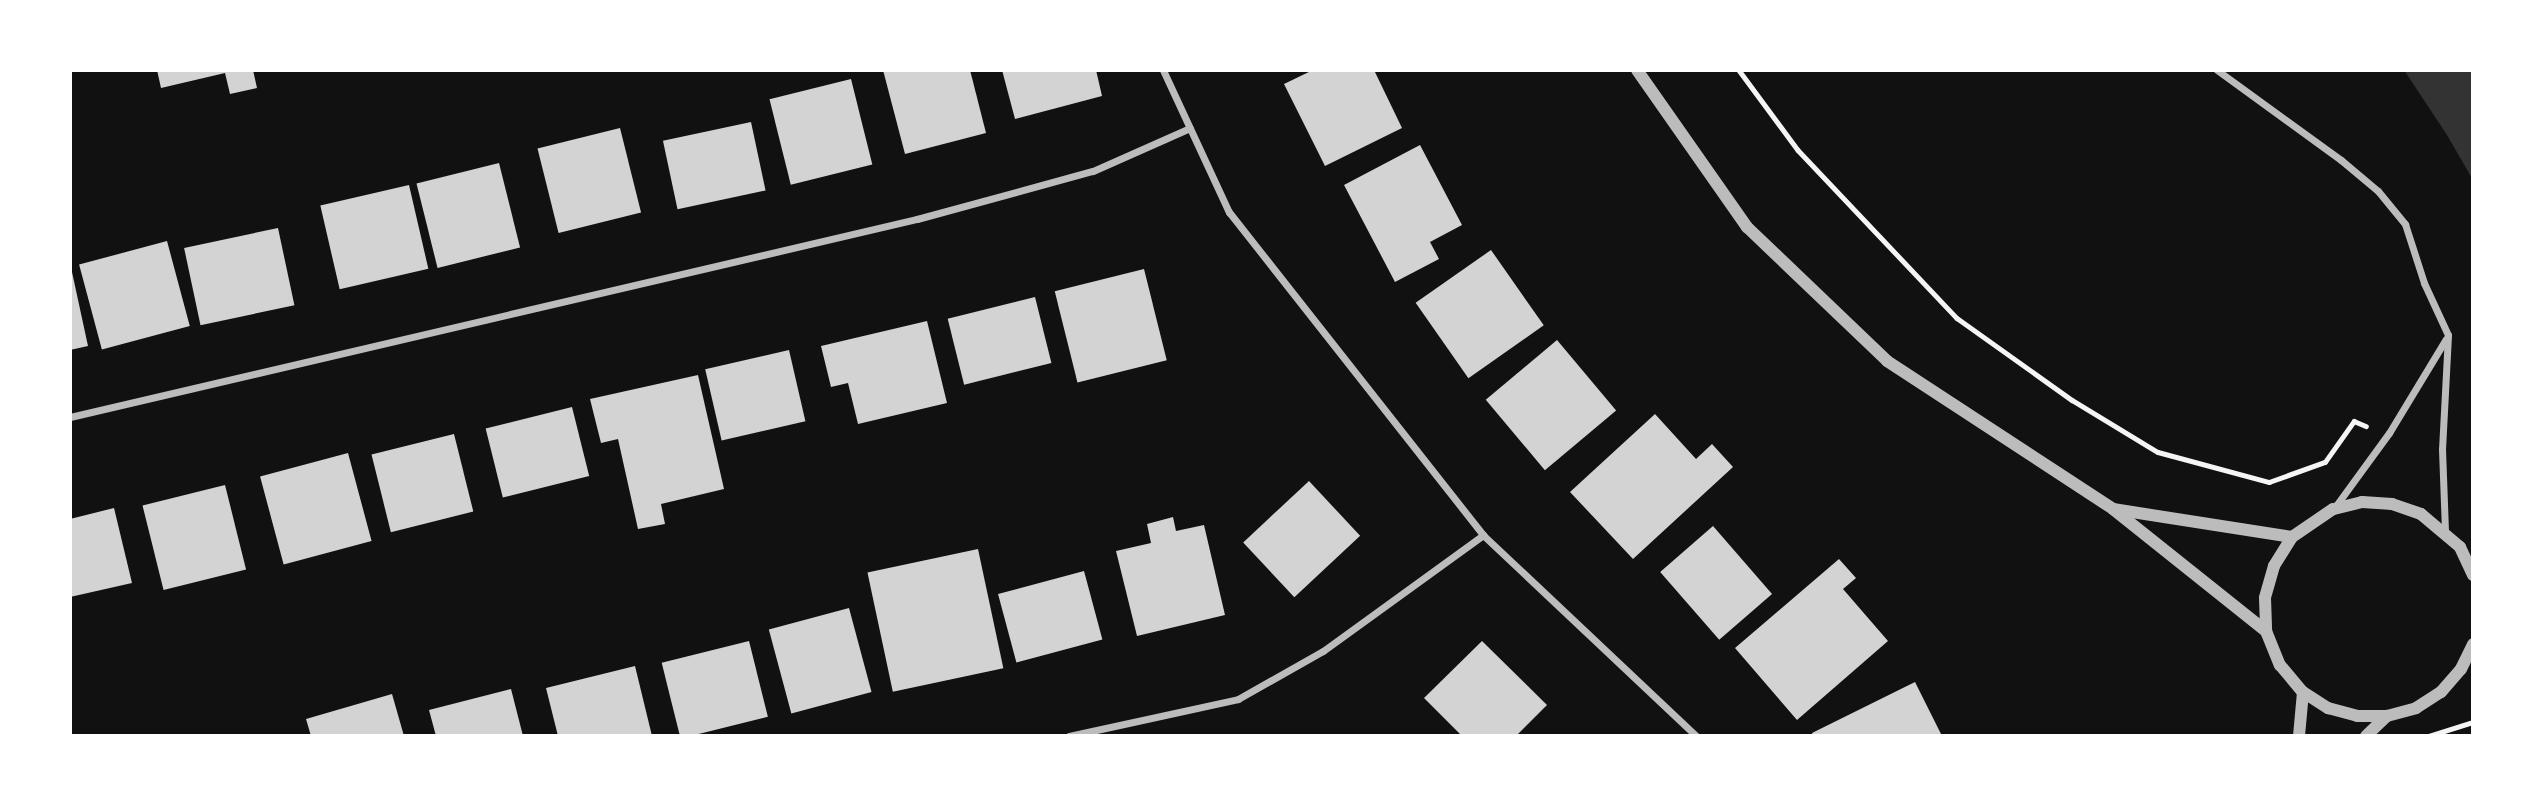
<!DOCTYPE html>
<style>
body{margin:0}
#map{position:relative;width:2543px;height:806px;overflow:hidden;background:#111;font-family:"Work Sans",sans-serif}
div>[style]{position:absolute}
.water>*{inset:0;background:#333}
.building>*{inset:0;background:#d3d3d3;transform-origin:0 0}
.path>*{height:4.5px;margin:-2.25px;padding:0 2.25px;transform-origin:2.25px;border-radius:2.25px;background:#f5f5f5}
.minor>*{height:7px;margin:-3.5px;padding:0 3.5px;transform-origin:3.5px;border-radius:3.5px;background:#bcbcbc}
.tertiary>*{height:12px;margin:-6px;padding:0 6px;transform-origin:6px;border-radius:6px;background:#bcbcbc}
span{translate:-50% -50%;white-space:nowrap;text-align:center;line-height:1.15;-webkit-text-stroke:6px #fff;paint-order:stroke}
.frame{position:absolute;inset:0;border:72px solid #fff;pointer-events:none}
</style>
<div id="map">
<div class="water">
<div style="clip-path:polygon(2404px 70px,2473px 70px,2473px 180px,2447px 135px)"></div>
</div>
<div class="building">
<div style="clip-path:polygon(157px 70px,253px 70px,257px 88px,230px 94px,225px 73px,161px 88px)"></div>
<div style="clip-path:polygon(883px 70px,970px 70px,986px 133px,905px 154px)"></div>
<div style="clip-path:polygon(1002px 70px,1096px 70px,1102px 96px,1015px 119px)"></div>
<div style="clip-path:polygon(1313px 70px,1374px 70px,1402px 128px,1325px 166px,1284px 84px)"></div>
<div style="left:851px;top:79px;width:88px;height:84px;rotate:76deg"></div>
<div style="left:751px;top:122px;width:70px;height:90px;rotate:78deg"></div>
<div style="left:620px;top:128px;width:87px;height:85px;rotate:76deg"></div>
<div style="clip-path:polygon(1420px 145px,1462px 225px,1430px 242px,1439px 259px,1395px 282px,1344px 185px)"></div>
<div style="left:499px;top:163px;width:87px;height:85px;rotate:76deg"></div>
<div style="left:409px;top:185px;width:86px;height:91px;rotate:77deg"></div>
<div style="left:278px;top:228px;width:79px;height:96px;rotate:78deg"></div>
<div style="left:167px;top:241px;width:88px;height:91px;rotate:75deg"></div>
<div style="left:1491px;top:250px;width:92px;height:92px;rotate:55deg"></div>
<div style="left:1144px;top:269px;width:94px;height:92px;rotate:76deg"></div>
<div style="clip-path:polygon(72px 272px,88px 346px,70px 350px,70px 273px)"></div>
<div style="left:1035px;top:297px;width:68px;height:90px;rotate:76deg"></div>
<div style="clip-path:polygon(927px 321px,947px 403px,858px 424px,848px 383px,831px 387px,821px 346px)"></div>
<div style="left:1557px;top:340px;width:92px;height:93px;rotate:50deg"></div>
<div style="left:789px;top:350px;width:73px;height:86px;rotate:77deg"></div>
<div style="clip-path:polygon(698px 375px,724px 489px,661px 504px,665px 524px,638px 529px,618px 439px,601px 443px,590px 399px)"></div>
<div style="left:572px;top:407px;width:71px;height:89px;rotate:76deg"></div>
<div style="clip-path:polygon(1655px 414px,1696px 459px,1712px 444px,1733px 467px,1633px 559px,1570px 492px)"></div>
<div style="left:454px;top:434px;width:80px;height:85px;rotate:76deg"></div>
<div style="left:348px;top:453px;width:91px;height:91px;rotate:75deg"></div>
<div style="left:1309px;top:481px;width:75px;height:90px;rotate:47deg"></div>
<div style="left:225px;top:485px;width:87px;height:85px;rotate:76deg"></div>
<div style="clip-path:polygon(114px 508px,132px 583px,70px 597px,70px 519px)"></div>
<div style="clip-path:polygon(1173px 517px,1176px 531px,1204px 525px,1225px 615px,1137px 636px,1116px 551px,1151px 543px,1147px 524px)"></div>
<div style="left:1713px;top:526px;width:90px;height:70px;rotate:49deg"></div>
<div style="left:978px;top:549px;width:122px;height:113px;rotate:78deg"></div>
<div style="clip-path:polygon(1839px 559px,1856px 578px,1843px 589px,1888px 641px,1797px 720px,1735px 648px)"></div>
<div style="left:1084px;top:571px;width:71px;height:89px;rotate:75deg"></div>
<div style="left:849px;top:608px;width:87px;height:83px;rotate:75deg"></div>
<div style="left:749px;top:641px;width:78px;height:90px;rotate:76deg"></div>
<div style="clip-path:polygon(1482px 641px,1547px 705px,1516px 736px,1462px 736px,1424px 698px)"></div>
<div style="clip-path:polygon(635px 666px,652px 736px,558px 736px,546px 688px)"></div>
<div style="clip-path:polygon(1915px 682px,1942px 736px,1813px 736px,1812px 733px)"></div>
<div style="clip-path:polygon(511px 689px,523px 736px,436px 736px,429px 710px)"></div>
<div style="clip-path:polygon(392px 694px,404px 736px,311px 736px,306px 719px)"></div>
</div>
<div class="path">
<div style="left:1739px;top:70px;width:99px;rotate:53.6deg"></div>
<div style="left:1798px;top:150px;width:231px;rotate:46.6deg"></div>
<div style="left:1957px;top:318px;width:141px;rotate:35.5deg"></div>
<div style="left:2072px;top:400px;width:100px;rotate:31.2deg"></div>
<div style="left:2158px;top:452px;width:115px;rotate:15.1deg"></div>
<div style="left:2269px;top:482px;width:59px;rotate:-19.7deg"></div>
<div style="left:2325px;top:462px;width:50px;rotate:-54.7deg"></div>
<div style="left:2354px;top:421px;width:13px;rotate:23deg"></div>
<div style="left:2429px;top:736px;width:46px;rotate:-17.7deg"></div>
</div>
<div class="minor">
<div style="left:1163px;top:70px;width:157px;rotate:65.1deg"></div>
<div style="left:1229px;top:212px;width:411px;rotate:51.8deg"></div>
<div style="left:1483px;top:535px;width:293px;rotate:43.3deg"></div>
<div style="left:2217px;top:70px;width:153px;rotate:36deg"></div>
<div style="left:2341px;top:160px;width:48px;rotate:40deg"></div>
<div style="left:2378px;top:191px;width:43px;rotate:50.7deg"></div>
<div style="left:2405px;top:224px;width:62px;rotate:72.1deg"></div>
<div style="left:2424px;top:283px;width:57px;rotate:65.2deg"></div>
<div style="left:2448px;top:335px;width:114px;rotate:93deg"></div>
<div style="left:2442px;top:449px;width:82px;rotate:87.9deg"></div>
<div style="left:70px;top:417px;width:870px;rotate:-13.16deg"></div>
<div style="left:917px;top:219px;width:182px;rotate:-15.3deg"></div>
<div style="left:1093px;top:171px;width:106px;rotate:-23.9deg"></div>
<div style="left:2335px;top:507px;width:92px;rotate:-53.9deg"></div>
<div style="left:2389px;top:433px;width:110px;rotate:-58.8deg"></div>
<div style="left:1069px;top:736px;width:173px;rotate:-12.3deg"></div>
<div style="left:1238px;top:699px;width:98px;rotate:-29.5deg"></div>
<div style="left:1323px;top:651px;width:198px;rotate:-35.9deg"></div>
</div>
<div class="tertiary">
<div style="left:1637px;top:70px;width:192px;rotate:55deg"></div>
<div style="left:1747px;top:227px;width:194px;rotate:43.7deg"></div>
<div style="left:1887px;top:361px;width:270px;rotate:33.2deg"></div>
<div style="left:2113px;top:509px;width:196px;rotate:38.6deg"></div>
<div style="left:2113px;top:509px;width:181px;rotate:8.9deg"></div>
<div style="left:2473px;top:575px;width:31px;rotate:-115deg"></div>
<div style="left:2460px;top:547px;width:51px;rotate:-139.8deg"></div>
<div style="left:2421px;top:514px;width:31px;rotate:-161deg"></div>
<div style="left:2392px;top:504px;width:30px;rotate:-176deg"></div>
<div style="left:2362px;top:502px;width:30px;rotate:166deg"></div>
<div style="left:2333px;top:509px;width:50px;rotate:145.7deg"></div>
<div style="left:2292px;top:537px;width:34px;rotate:122deg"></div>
<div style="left:2274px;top:566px;width:33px;rotate:106deg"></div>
<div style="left:2265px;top:598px;width:33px;rotate:88deg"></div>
<div style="left:2266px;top:631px;width:37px;rotate:68deg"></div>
<div style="left:2280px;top:665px;width:35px;rotate:50deg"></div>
<div style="left:2303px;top:692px;width:30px;rotate:33deg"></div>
<div style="left:2328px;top:708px;width:30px;rotate:15deg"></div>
<div style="left:2357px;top:716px;width:30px"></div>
<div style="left:2387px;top:716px;width:30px;rotate:-15deg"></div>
<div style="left:2416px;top:708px;width:30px;rotate:-33deg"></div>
<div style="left:2441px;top:692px;width:30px;rotate:-49deg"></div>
<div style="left:2461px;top:669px;width:28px;rotate:-64deg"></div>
<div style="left:2299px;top:736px;width:44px;rotate:-84.8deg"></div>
<div style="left:2366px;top:736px;width:29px;rotate:-44deg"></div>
</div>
<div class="frame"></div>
</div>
